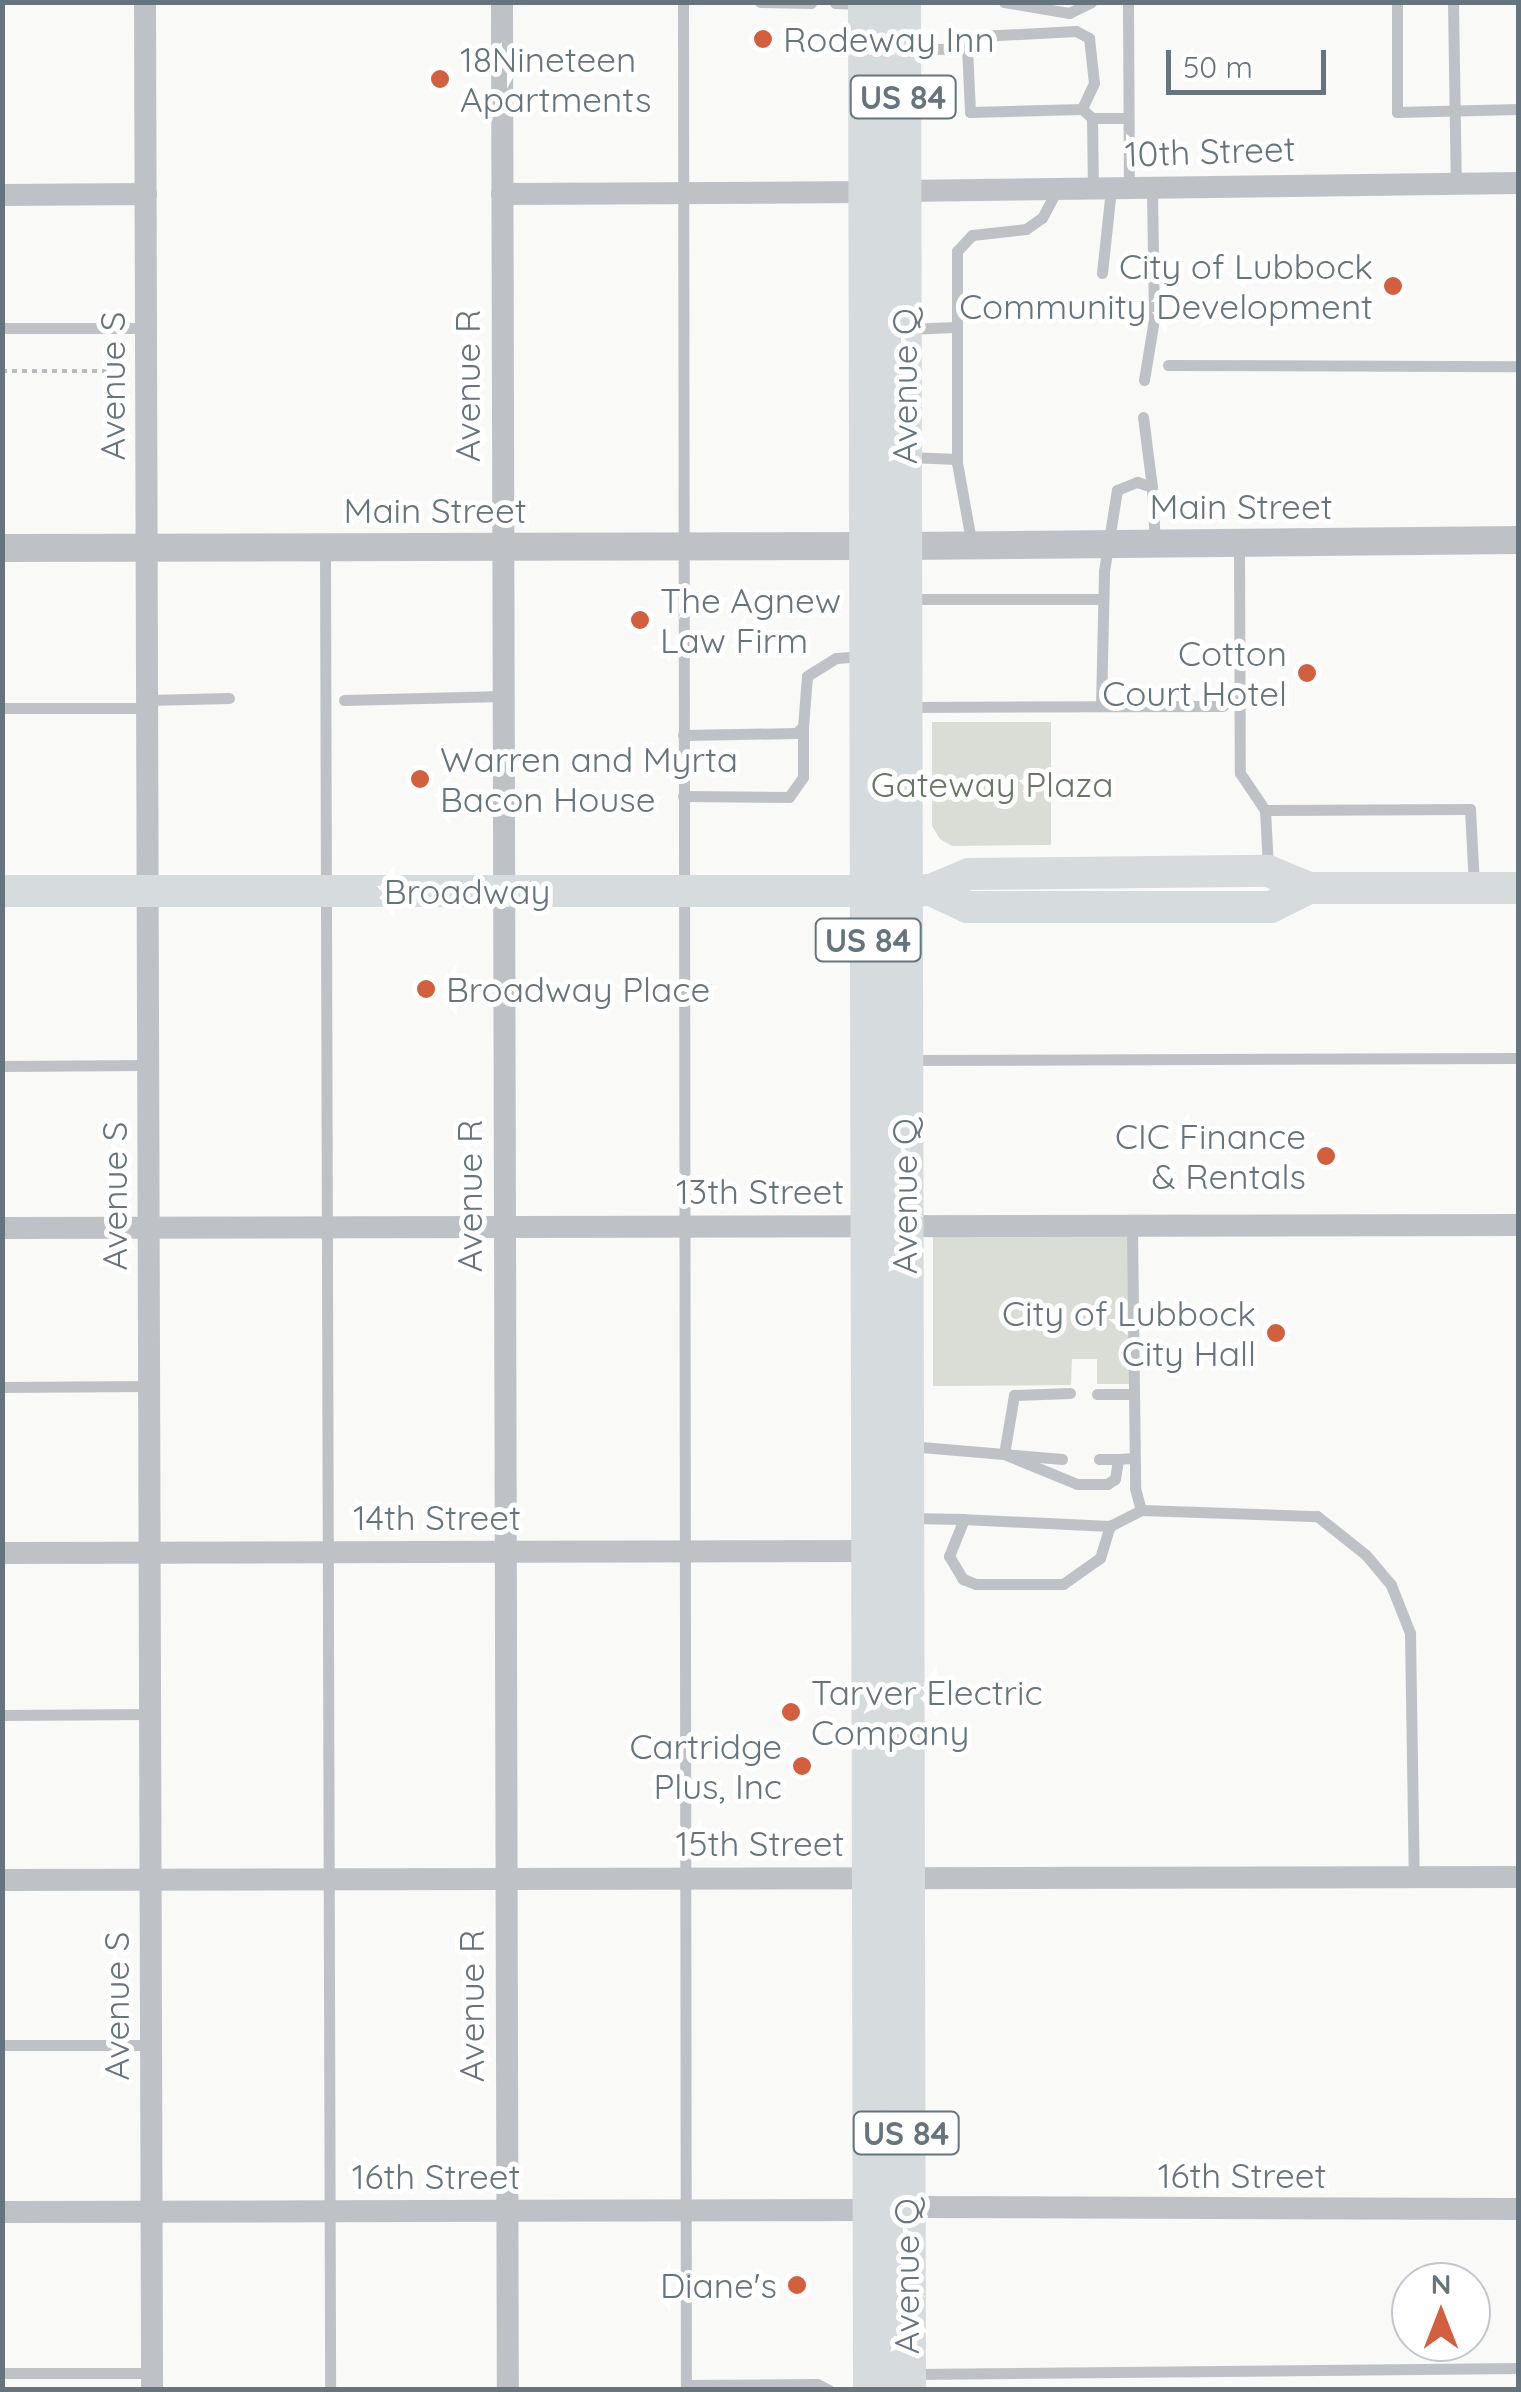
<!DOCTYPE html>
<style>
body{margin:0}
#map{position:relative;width:1521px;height:2392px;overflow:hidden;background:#f9f9f7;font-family:Quicksand,sans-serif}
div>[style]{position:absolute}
.green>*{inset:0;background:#d9ddd6}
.path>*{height:4px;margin-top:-2px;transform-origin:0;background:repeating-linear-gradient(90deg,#b9bcbe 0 5px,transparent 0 10px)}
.service>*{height:11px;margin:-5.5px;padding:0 5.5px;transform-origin:5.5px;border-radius:5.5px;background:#bec2c6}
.minor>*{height:22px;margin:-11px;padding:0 11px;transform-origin:11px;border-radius:11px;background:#bec2c6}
.tertiary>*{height:28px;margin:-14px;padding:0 14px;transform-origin:14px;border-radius:14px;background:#bec2c6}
.secondary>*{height:32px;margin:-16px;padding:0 16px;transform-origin:16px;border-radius:16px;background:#d6dbdd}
.trunk>*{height:38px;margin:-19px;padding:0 19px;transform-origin:19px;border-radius:19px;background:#d6dbdd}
.dots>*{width:28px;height:28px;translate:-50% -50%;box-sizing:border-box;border:5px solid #fff;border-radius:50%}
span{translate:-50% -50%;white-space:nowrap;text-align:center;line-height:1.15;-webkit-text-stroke:10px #fff;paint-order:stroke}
.shield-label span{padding:2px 8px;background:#fff;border:2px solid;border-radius:8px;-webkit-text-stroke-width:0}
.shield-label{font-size:32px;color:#66747e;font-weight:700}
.poi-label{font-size:35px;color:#66747e}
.left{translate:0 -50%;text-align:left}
.right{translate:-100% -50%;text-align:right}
.street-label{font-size:35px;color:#66747e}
.park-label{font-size:35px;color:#687765}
.frame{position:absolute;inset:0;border:5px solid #66747e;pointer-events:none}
.north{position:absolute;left:1391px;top:2262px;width:100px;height:100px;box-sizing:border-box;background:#fff;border:2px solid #c2c7cb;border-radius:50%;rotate:0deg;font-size:28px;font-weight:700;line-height:40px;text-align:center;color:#66747e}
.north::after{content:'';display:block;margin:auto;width:35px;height:45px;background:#d25f3d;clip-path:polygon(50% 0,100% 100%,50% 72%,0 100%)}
.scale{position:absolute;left:1166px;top:50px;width:160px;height:45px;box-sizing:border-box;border:5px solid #66747e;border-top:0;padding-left:12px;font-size:30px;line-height:35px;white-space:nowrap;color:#66747e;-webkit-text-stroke:8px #fff;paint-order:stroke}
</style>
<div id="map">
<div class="green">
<div style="clip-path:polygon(932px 722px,1051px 722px,1051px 845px,952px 846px,940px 839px,932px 826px)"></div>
<div style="clip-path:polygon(933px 1225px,1132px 1226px,1132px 1384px,1097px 1384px,1097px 1359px,1072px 1359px,1071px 1385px,933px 1386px)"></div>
</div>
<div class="path">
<div style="left:2px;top:371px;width:125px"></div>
</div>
<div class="service">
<div style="left:683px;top:2px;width:2388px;rotate:89.93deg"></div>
<div style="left:760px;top:2px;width:51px;rotate:1.1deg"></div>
<div style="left:1004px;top:2px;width:66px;rotate:9.6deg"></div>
<div style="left:1069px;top:13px;width:25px;rotate:-26deg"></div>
<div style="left:1128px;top:2px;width:186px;rotate:89.7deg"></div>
<div style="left:1397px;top:2px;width:110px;rotate:90deg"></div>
<div style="left:1397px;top:112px;width:121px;rotate:-1.4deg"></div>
<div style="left:1453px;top:2px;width:181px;rotate:89.1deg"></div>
<div style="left:835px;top:3px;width:28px;rotate:2deg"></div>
<div style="left:967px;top:48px;width:18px;rotate:-43deg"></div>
<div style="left:980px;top:36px;width:96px;rotate:-3deg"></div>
<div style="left:1076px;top:31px;width:15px;rotate:28deg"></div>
<div style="left:1089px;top:38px;width:45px;rotate:83.7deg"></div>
<div style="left:1094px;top:83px;width:29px;rotate:115deg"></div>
<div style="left:907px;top:50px;width:60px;rotate:-1.9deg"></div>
<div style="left:967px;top:48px;width:64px;rotate:87.3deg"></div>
<div style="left:970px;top:112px;width:112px;rotate:-1.5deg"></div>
<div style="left:1082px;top:109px;width:13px;rotate:42deg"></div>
<div style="left:1092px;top:118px;width:71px;rotate:89.2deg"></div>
<div style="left:1092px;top:118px;width:36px"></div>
<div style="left:1102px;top:273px;width:84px;rotate:-83.9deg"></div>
<div style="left:2px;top:328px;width:144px"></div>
<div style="left:908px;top:329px;width:47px;rotate:-2.4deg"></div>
<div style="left:1168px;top:365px;width:350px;rotate:0.2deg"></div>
<div style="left:1144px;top:380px;width:62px;rotate:-80.7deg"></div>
<div style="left:1154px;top:319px;width:132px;rotate:-90.9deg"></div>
<div style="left:1143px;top:417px;width:71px;rotate:82.7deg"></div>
<div style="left:908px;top:457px;width:49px;rotate:2.3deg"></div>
<div style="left:1239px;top:543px;width:230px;rotate:89.8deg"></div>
<div style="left:1240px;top:773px;width:45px;rotate:56deg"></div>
<div style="left:1265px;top:810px;width:57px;rotate:87deg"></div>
<div style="left:972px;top:546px;width:84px;rotate:-100.2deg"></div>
<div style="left:957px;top:463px;width:212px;rotate:-90deg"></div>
<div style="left:957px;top:251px;width:22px;rotate:-47deg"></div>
<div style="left:972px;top:235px;width:54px;rotate:-6.3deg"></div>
<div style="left:1026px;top:229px;width:19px;rotate:-35deg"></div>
<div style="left:1042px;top:218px;width:32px;rotate:-62deg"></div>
<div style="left:325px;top:549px;width:1841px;rotate:89.84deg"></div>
<div style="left:908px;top:599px;width:195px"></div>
<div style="left:148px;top:700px;width:81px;rotate:-1.4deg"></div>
<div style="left:344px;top:700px;width:159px;rotate:-1.4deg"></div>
<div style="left:1101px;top:706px;width:135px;rotate:-88.7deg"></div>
<div style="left:1104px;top:571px;width:82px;rotate:-80.9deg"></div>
<div style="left:1117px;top:490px;width:22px;rotate:-22deg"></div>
<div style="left:1137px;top:482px;width:16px;rotate:18deg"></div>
<div style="left:1152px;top:487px;width:57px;rotate:87deg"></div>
<div style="left:907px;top:707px;width:316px;rotate:-0.2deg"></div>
<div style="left:2px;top:708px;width:146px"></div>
<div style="left:683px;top:735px;width:113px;rotate:-1deg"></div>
<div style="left:796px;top:733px;width:9px;rotate:-41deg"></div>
<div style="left:803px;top:727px;width:51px;rotate:-85.5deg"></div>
<div style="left:807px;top:676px;width:34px;rotate:-32deg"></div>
<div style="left:836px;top:658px;width:28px;rotate:-4deg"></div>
<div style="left:683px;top:796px;width:106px;rotate:0.5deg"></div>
<div style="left:789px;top:797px;width:24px;rotate:-55deg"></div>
<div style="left:803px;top:777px;width:50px;rotate:-90deg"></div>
<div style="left:1265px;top:810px;width:205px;rotate:-0.3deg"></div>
<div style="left:1470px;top:809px;width:76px;rotate:87deg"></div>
<div style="left:908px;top:1060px;width:610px;rotate:-0.19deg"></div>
<div style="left:2px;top:1066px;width:146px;rotate:-0.4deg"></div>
<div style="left:1132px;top:1226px;width:262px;rotate:89.3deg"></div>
<div style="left:1135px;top:1488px;width:23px;rotate:75deg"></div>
<div style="left:2px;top:1387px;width:147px;rotate:-0.4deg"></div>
<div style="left:1097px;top:1394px;width:35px"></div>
<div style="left:909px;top:1446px;width:95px;rotate:4.8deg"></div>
<div style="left:1004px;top:1454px;width:79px;rotate:22.3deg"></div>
<div style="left:1077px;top:1484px;width:30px"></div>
<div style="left:1107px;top:1484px;width:9px;rotate:-32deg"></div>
<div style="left:1115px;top:1479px;width:20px;rotate:-81deg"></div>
<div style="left:1118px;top:1459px;width:16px;rotate:-4deg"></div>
<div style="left:1062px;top:1459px;width:58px;rotate:-175.1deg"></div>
<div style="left:1004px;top:1454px;width:60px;rotate:-80.4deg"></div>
<div style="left:1014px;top:1395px;width:56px;rotate:-2deg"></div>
<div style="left:1099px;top:1459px;width:19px"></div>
<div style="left:908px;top:1518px;width:56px;rotate:1deg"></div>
<div style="left:1110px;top:1526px;width:146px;rotate:-177.3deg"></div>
<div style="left:964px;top:1519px;width:40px;rotate:112deg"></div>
<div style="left:949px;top:1556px;width:27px;rotate:59deg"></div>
<div style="left:963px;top:1579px;width:14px;rotate:21deg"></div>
<div style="left:976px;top:1584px;width:87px"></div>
<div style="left:1063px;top:1584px;width:45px;rotate:-35.1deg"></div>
<div style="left:1100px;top:1558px;width:34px;rotate:-73deg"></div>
<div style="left:1110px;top:1526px;width:35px;rotate:-27deg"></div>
<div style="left:1141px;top:1510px;width:176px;rotate:2deg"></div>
<div style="left:1317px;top:1516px;width:63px;rotate:38.5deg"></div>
<div style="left:1366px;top:1555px;width:39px;rotate:50deg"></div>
<div style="left:1391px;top:1585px;width:52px;rotate:68.4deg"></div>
<div style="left:1410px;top:1633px;width:244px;rotate:89.1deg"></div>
<div style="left:2px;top:1715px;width:148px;rotate:-0.4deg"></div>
<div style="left:2px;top:2045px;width:149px"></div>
<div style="left:2px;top:2373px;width:150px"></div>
<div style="left:913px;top:2374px;width:605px;rotate:-0.57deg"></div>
<div style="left:686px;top:2385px;width:131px;rotate:-0.4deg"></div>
<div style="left:817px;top:2384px;width:13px;rotate:27deg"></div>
</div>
<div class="minor">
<div style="left:145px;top:2px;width:2388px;rotate:89.83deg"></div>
<div style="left:502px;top:2px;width:2388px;rotate:89.86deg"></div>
<div style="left:904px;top:191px;width:614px;rotate:-0.75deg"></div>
<div style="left:502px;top:194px;width:366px;rotate:-0.3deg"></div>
<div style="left:2px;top:195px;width:144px;rotate:-0.4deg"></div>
<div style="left:2px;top:1228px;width:1516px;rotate:-0.11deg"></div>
<div style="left:2px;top:1553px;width:870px;rotate:-0.13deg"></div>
<div style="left:2px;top:1880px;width:1516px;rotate:-0.11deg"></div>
<div style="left:906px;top:2207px;width:612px;rotate:0.19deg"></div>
<div style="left:2px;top:2212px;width:868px;rotate:-0.13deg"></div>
</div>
<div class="tertiary">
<div style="left:903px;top:546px;width:615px;rotate:-0.56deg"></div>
<div style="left:2px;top:548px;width:866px;rotate:-0.13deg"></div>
</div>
<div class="secondary">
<div style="left:931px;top:890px;width:40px;rotate:25deg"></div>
<div style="left:967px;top:907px;width:304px"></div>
<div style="left:1271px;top:907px;width:42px;rotate:-26.6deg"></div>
<div style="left:2px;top:891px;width:901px"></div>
<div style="left:903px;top:891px;width:28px;rotate:-2deg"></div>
<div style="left:931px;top:890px;width:41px;rotate:-22.8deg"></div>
<div style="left:969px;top:874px;width:299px;rotate:-0.6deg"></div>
<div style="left:1268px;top:871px;width:44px;rotate:22.5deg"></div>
<div style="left:1309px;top:888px;width:209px"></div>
</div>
<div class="trunk">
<div style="left:867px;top:2px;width:2388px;rotate:89.88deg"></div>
<div style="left:902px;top:2px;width:2388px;rotate:89.88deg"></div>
</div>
<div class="dots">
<div style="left:763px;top:39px;background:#d25f3d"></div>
<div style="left:440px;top:79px;background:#d25f3d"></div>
<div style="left:1393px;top:286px;background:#d25f3d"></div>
<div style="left:640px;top:620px;background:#d25f3d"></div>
<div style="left:1307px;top:673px;background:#d25f3d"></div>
<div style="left:420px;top:779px;background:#d25f3d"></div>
<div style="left:426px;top:989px;background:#d25f3d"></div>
<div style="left:1326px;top:1156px;background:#d25f3d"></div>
<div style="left:1276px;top:1333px;background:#d25f3d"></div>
<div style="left:791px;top:1712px;background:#d25f3d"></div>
<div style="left:802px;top:1766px;background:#d25f3d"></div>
<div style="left:797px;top:2285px;background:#d25f3d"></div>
</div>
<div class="shield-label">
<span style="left:903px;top:97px">US 84</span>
<span style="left:868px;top:940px">US 84</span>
<span style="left:906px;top:2133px">US 84</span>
</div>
<div class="poi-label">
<span class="left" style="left:783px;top:39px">Rodeway Inn</span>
<span class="left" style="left:460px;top:79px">18Nineteen<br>Apartments</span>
<span class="right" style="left:1373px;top:286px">City of Lubbock<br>Community Development</span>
<span class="left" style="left:660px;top:620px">The Agnew<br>Law Firm</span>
<span class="right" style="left:1287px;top:673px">Cotton<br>Court Hotel</span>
<span class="left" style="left:440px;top:779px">Warren and Myrta<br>Bacon House</span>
<span class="left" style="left:446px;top:989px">Broadway Place</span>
<span class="right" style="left:1306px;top:1156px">CIC Finance<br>&amp; Rentals</span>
<span class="right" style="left:1256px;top:1333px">City of Lubbock<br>City Hall</span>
<span class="left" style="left:811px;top:1712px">Tarver Electric<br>Company</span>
<span class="right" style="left:782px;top:1766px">Cartridge<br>Plus, Inc</span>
<span class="right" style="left:777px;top:2285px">Diane's</span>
</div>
<div class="street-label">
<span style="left:1210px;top:151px;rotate:-2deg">10th Street</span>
<span style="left:112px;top:386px;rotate:-90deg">Avenue S</span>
<span style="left:467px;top:386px;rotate:-90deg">Avenue R</span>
<span style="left:904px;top:386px;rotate:-90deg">Avenue Q</span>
<span style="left:1241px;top:506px">Main Street</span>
<span style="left:435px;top:510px">Main Street</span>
<span style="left:467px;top:891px">Broadway</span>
<span style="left:760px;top:1191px">13th Street</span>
<span style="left:114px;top:1196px;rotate:-90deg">Avenue S</span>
<span style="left:469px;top:1196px;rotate:-90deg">Avenue R</span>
<span style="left:904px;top:1196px;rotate:-90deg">Avenue Q</span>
<span style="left:437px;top:1517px">14th Street</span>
<span style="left:760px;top:1843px">15th Street</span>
<span style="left:116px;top:2006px;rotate:-90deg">Avenue S</span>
<span style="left:471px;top:2006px;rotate:-90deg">Avenue R</span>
<span style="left:1242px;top:2175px">16th Street</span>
<span style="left:436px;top:2176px">16th Street</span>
<span style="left:906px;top:2276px;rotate:-90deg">Avenue Q</span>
</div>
<div class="park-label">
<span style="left:992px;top:784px">Gateway Plaza</span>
</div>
<div class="frame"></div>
<div class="north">N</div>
<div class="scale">50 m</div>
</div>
